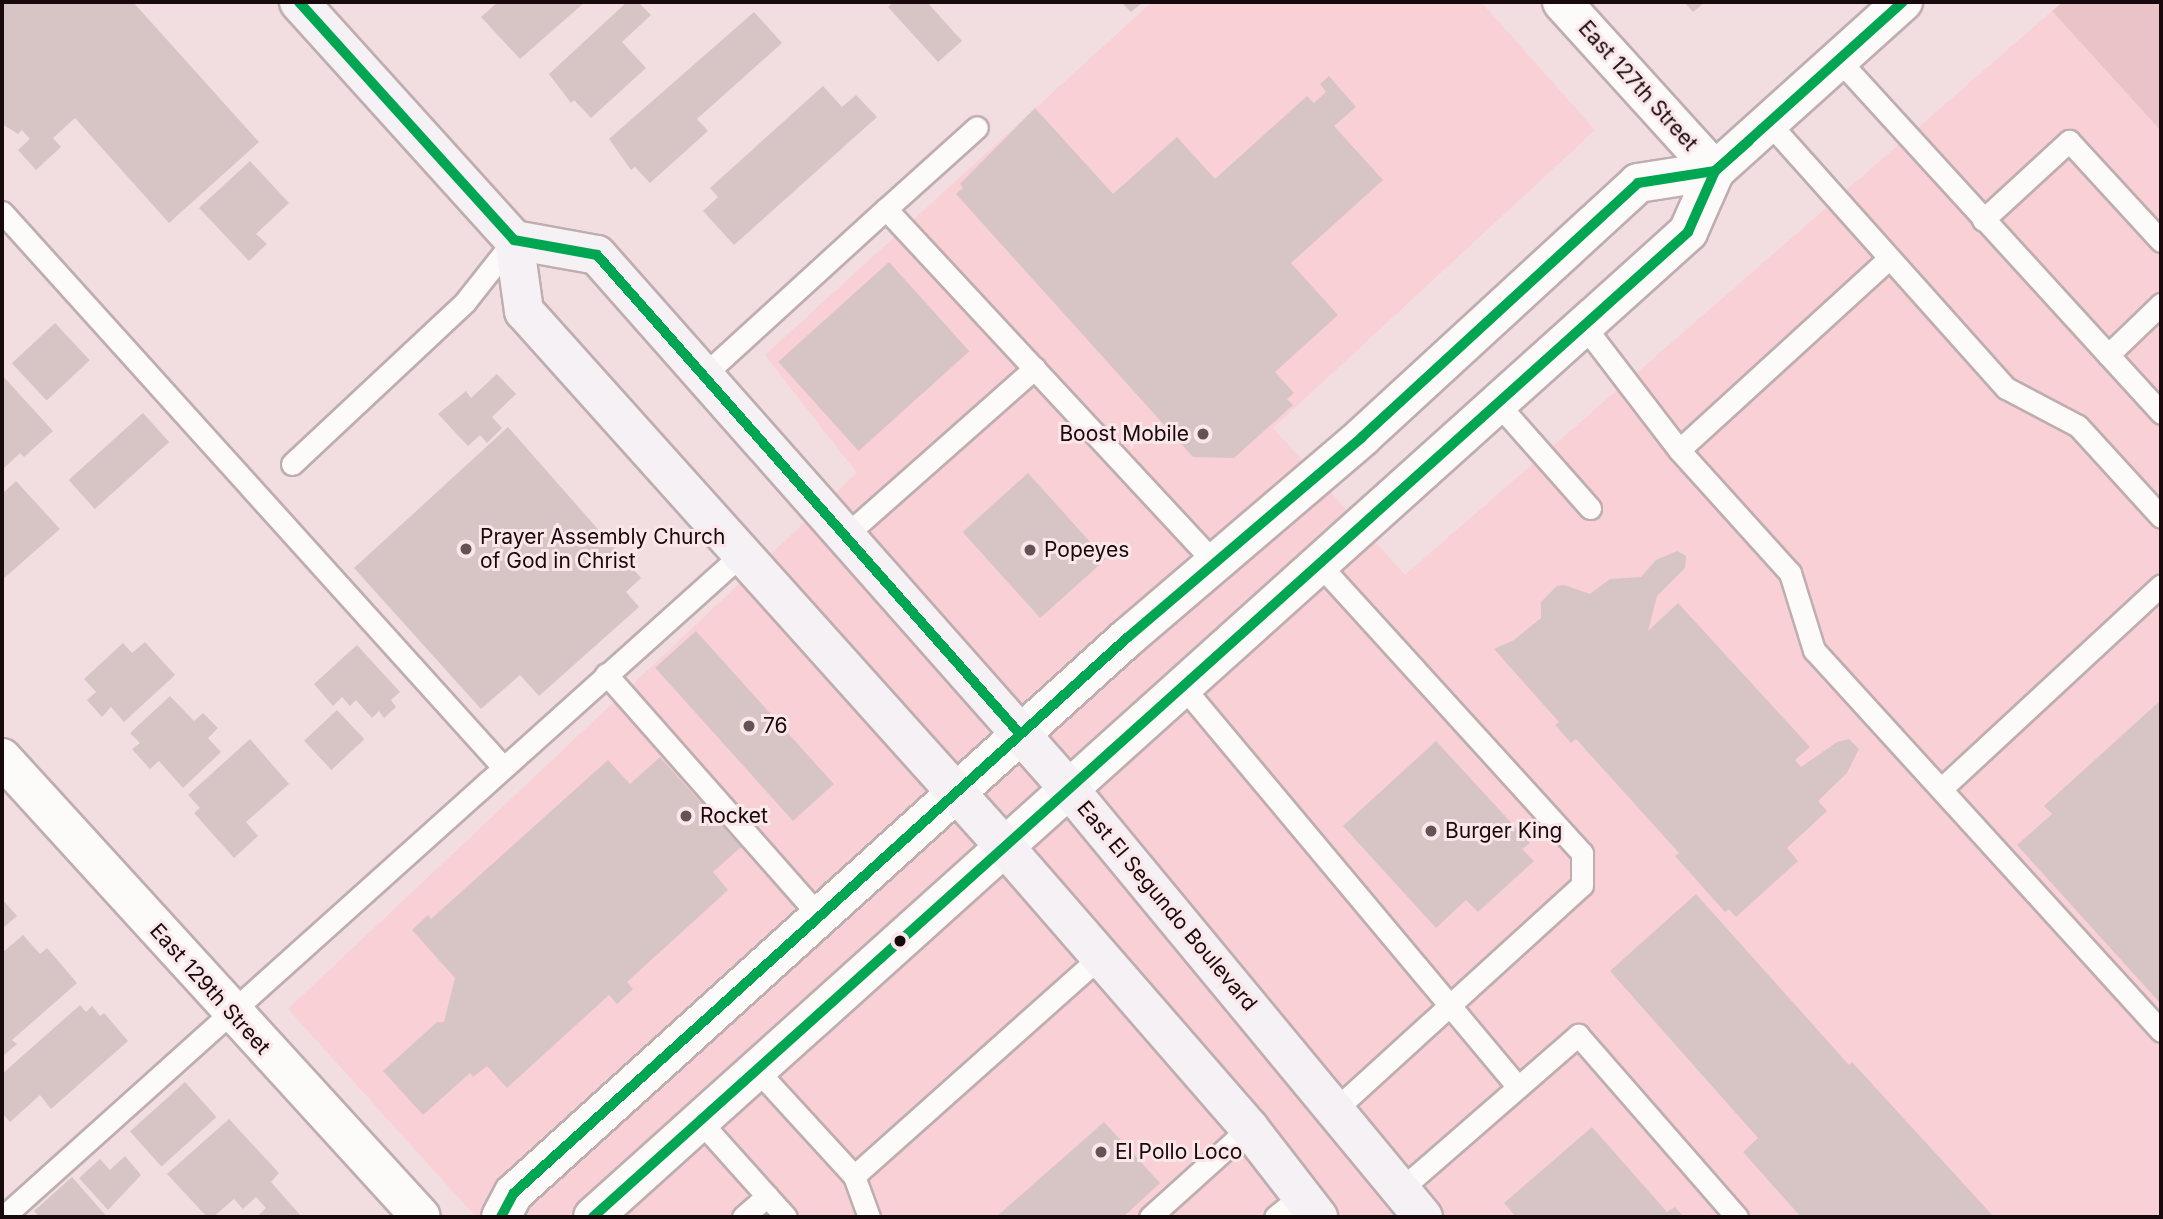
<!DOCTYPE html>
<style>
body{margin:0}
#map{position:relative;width:2163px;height:1219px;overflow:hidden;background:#f2dde0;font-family:Inter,sans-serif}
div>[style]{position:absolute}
.built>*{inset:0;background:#f8d0d6}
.green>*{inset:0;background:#eac3c9}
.building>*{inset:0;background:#d7c5c5;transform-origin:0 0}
.roads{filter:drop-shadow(2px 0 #bfaeb0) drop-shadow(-2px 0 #bfaeb0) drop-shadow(0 2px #bfaeb0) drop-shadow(0 -2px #bfaeb0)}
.lane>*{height:21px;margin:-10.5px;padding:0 10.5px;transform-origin:10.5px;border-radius:10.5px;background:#fdfafa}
.street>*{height:38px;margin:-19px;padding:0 19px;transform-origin:19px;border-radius:19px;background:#fdfafa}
.secondary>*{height:38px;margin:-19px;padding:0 19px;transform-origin:19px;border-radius:19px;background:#fdfafa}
.primary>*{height:38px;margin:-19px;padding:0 19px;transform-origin:19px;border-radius:19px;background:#f5f1f4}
.bus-1>*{height:10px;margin:-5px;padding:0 5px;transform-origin:5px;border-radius:5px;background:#00a651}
.dots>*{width:19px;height:19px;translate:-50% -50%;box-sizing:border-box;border:4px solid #fbe7ea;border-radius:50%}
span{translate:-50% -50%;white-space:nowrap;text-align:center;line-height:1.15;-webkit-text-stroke:6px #fbe7ea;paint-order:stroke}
.street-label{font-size:21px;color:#18090c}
.poi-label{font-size:21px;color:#18090c}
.right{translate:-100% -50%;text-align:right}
.left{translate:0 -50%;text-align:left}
.frame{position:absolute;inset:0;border:4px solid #18090c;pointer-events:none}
</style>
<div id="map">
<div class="built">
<div style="clip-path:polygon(1152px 2px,1481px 2px,1595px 130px,1273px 428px,1405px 575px,2052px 11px,2161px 131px,2161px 1217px,476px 1217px,288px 1009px,857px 473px,765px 355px)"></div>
</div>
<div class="green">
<div style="clip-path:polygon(2063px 2px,2161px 2px,2161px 131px,2052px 11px)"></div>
</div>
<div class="building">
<div style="clip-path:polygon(2px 2px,133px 2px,259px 142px,169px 223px,75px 118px,53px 138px,61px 147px,36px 170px,18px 150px,30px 139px,22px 130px,18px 134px,2px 124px)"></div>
<div style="clip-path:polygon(498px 2px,585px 2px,520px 59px,481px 17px)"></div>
<div style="clip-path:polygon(627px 2px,638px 2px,651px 15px,622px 42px,646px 68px,591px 118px,574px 100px,571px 103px,549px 74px)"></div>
<div style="clip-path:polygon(894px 2px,927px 2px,962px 41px,938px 62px,888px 7px)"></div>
<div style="clip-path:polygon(1121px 2px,1143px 2px,1131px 12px)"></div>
<div style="clip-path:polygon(1684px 2px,1705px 2px,1693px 12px)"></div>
<div style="clip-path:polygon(754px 12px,782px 43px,697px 119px,708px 131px,650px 183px,635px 167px,631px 170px,609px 139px)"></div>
<div style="clip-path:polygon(1329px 76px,1356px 107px,1334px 126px,1383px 180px,1291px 263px,1338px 315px,1275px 372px,1294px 393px,1287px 399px,1293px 405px,1234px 458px,1193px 457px,956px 194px,963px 188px,960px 184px,1035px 108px,1113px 194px,1177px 137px,1215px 179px,1307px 96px,1314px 103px,1326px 92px,1320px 84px)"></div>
<div style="clip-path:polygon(823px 86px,842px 107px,856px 95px,877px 117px,734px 245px,703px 211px,718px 197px,710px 188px)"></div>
<div style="clip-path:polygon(250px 161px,289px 203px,256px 234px,267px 244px,249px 261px,199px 208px)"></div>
<div style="left:889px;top:262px;width:120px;height:149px;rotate:48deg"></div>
<div style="left:55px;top:323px;width:51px;height:59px;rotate:47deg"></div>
<div style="clip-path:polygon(497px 374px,516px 394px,492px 417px,502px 428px,487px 443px,480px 435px,468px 446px,438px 414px,466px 391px,471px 398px)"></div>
<div style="clip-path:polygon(2px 375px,53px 431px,24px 457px,20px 453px,2px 470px)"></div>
<div style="left:143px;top:413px;width:39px;height:100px;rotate:48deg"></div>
<div style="clip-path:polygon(508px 427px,641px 578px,626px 592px,639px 607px,539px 696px,520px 675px,481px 709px,354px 568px)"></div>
<div style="left:1028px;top:473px;width:116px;height:88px;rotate:48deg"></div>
<div style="clip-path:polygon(16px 481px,60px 529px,2px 580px,2px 494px)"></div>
<div style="clip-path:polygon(1677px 551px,1686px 556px,1685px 568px,1657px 596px,1648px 631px,1678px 603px,1810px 747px,1795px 760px,1801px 767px,1837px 742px,1849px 739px,1859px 749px,1847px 773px,1818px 801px,1827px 811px,1787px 848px,1798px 861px,1736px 917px,1729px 909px,1725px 912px,1675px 856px,1679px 853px,1576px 739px,1571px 743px,1555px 725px,1559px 722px,1494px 649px,1514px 640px,1541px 618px,1541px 602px,1557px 586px,1564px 585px,1590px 594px,1610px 579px,1641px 577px,1656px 560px)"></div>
<div style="left:696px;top:631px;width:206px;height:55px;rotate:48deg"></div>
<div style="clip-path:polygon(145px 642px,175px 675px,124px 722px,111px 707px,102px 717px,87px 700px,96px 692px,84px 679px,123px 643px,132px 653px)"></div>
<div style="clip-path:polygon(357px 645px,400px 692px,391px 700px,396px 707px,384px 718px,379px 711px,372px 718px,356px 700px,350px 706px,342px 697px,333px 706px,314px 684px)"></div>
<div style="clip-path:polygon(170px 696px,194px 721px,203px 713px,218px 728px,208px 738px,221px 752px,183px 788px,159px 761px,150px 769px,132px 749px,140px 743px,130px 733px)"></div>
<div style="clip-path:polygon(2161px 700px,2161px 1004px,2017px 845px,2052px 814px,2044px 806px)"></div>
<div style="left:337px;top:710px;width:40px;height:45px;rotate:47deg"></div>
<div style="clip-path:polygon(250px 739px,289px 784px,246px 822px,258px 836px,234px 858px,194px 813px,200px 808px,188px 795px)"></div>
<div style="clip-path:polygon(1436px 741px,1530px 843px,1522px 849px,1534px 861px,1478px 912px,1466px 900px,1436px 928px,1343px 826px)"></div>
<div style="clip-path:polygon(660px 757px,741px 847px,713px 872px,728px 890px,627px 982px,633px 989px,617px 1004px,609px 995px,507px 1088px,487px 1066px,473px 1077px,470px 1073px,423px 1115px,383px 1071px,437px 1022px,444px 1022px,455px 978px,412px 930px,428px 915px,431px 919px,608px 760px,630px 784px)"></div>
<div style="clip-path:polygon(1696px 894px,1849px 1065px,1852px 1062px,1994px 1217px,1801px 1217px,1743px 1152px,1758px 1138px,1610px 971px)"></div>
<div style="clip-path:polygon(2px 899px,17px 916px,2px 929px)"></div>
<div style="clip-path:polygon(23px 935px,40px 954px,47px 948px,77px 983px,12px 1040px,17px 1044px,2px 1057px,2px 953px)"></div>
<div style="clip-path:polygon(80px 1005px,86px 1012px,92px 1006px,100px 1016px,104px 1013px,128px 1041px,51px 1109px,40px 1095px,10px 1122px,2px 1113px,2px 1074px)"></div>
<div style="left:185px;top:1082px;width:47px;height:74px;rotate:48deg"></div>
<div style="clip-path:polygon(229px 1119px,279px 1173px,271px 1182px,302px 1217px,257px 1217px,266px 1208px,256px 1197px,243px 1209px,234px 1199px,213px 1217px,207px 1217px,167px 1174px)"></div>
<div style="clip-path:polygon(1104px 1122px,1160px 1183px,1123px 1217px,996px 1217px)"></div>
<div style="clip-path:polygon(1592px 1127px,1667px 1212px,1675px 1207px,1684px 1217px,1516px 1217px,1504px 1203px)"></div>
<div style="clip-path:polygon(125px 1156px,141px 1175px,108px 1210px,79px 1178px,100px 1159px,110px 1170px)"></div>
<div style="clip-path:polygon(72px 1177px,107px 1217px,39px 1217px,34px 1211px)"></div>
</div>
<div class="roads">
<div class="lane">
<div style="left:1839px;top:60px;width:478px;rotate:47.6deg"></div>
<div style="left:1769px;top:123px;width:356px;rotate:48.2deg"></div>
<div style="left:2006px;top:388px;width:81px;rotate:27.8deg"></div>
<div style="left:2078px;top:426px;width:123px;rotate:47.6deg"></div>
<div style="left:886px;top:209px;width:122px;rotate:-42deg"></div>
<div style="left:2px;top:212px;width:748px;rotate:47.93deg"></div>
<div style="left:1983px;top:220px;width:117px;rotate:-42.6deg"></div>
<div style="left:2069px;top:141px;width:136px;rotate:47.4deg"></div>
<div style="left:1584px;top:326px;width:156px;rotate:52.5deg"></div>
<div style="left:1679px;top:450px;width:166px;rotate:47.9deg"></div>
<div style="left:1790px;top:573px;width:81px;rotate:72.7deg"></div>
<div style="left:1814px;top:650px;width:515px;rotate:47.67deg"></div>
<div style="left:2108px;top:355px;width:74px;rotate:-43.9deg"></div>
<div style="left:704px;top:375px;width:246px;rotate:-42.4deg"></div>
<div style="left:886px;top:209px;width:483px;rotate:47.1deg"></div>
<div style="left:1498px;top:404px;width:139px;rotate:48.5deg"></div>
<div style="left:1679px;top:450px;width:283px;rotate:-42.4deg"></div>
<div style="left:292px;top:464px;width:237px;rotate:-43.1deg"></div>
<div style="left:465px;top:302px;width:79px;rotate:-51.7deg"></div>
<div style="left:846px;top:535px;width:252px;rotate:-41.5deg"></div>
<div style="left:1319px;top:564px;width:391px;rotate:47.7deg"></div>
<div style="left:1582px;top:853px;width:32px;rotate:90deg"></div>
<div style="left:1582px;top:885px;width:333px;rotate:137.7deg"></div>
<div style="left:606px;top:674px;width:322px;rotate:48.6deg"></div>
<div style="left:1184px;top:688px;width:520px;rotate:50.07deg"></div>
<div style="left:1941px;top:789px;width:300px;rotate:-42.8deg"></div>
<div style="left:756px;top:1069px;width:145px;rotate:47.5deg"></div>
<div style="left:854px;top:1176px;width:329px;rotate:-41.7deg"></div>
<div style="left:699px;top:1120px;width:102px;rotate:48.2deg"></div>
<div style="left:854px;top:1176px;width:44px;rotate:69.9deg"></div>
<div style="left:1401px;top:1189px;width:235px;rotate:-41deg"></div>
<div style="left:1578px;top:1035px;width:242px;rotate:48.9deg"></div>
<div style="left:3px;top:1217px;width:994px;rotate:-41.9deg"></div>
<div style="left:743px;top:1217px;width:32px;rotate:-41deg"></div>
<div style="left:767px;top:1196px;width:28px;rotate:48deg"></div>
<div style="left:1150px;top:1217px;width:133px;rotate:-42deg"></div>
<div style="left:1275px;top:1217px;width:33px;rotate:-39deg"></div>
</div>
<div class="street">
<div style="left:1562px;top:2px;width:228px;rotate:47.8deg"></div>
<div style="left:2px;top:758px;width:621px;rotate:47.61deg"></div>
</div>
<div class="secondary">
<div style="left:501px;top:1217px;width:27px;rotate:-62deg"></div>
<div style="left:514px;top:1193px;width:827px;rotate:-42.16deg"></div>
<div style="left:1127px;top:638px;width:309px;rotate:-40.5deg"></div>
<div style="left:1362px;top:437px;width:375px;rotate:-42.6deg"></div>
<div style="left:1638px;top:183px;width:78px;rotate:-8.9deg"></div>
<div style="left:593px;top:1217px;width:1473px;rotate:-41.97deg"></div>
<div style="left:1688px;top:232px;width:67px;rotate:-66.1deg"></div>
<div style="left:1715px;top:171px;width:253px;rotate:-42deg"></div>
</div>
<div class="primary">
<div style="left:299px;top:2px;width:321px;rotate:47.9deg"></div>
<div style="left:514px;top:240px;width:72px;rotate:82deg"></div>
<div style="left:524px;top:311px;width:720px;rotate:48.1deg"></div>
<div style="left:1005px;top:847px;width:372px;rotate:49deg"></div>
<div style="left:1249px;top:1128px;width:113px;rotate:52.2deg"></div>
<div style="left:514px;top:240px;width:84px;rotate:10.2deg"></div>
<div style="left:597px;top:255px;width:714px;rotate:48.52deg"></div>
<div style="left:1070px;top:790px;width:554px;rotate:50.42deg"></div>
</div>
</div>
<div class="bus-1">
<div style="left:299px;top:2px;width:321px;rotate:47.9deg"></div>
<div style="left:514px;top:240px;width:84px;rotate:10.2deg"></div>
<div style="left:597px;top:255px;width:639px;rotate:48.55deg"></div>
<div style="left:501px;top:1217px;width:27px;rotate:-62deg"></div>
<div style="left:514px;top:1193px;width:827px;rotate:-42.16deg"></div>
<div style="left:1127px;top:638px;width:309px;rotate:-40.5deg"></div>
<div style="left:1362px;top:437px;width:375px;rotate:-42.6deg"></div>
<div style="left:1638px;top:183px;width:78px;rotate:-8.9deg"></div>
<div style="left:1715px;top:171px;width:253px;rotate:-42deg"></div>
<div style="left:593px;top:1217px;width:1473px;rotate:-41.97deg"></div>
<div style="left:1688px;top:232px;width:67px;rotate:-66.1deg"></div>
<div style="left:1715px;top:171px;width:45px;rotate:-41.4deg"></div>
</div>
<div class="dots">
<div style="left:1203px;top:434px;background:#645356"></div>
<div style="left:466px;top:549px;background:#645356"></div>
<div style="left:1030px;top:550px;background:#645356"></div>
<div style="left:749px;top:726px;background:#645356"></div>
<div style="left:686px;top:816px;background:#645356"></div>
<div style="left:1431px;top:831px;background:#645356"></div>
<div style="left:900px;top:941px;background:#18090c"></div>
<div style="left:1101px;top:1152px;background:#645356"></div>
</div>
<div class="street-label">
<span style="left:1638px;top:86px;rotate:48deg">East 127th Street</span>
<span style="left:1167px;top:906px;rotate:50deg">East El Segundo Boulevard</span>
<span style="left:210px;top:989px;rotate:48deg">East 129th Street</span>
</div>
<div class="poi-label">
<span class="right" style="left:1189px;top:434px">Boost Mobile</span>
<span class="left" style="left:480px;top:549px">Prayer Assembly Church<br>of God in Christ</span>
<span class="left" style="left:1044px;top:550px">Popeyes</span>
<span class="left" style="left:763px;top:726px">76</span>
<span class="left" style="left:700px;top:816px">Rocket</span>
<span class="left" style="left:1445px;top:831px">Burger King</span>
<span class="left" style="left:1115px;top:1152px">El Pollo Loco</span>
</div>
<div class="frame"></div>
</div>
